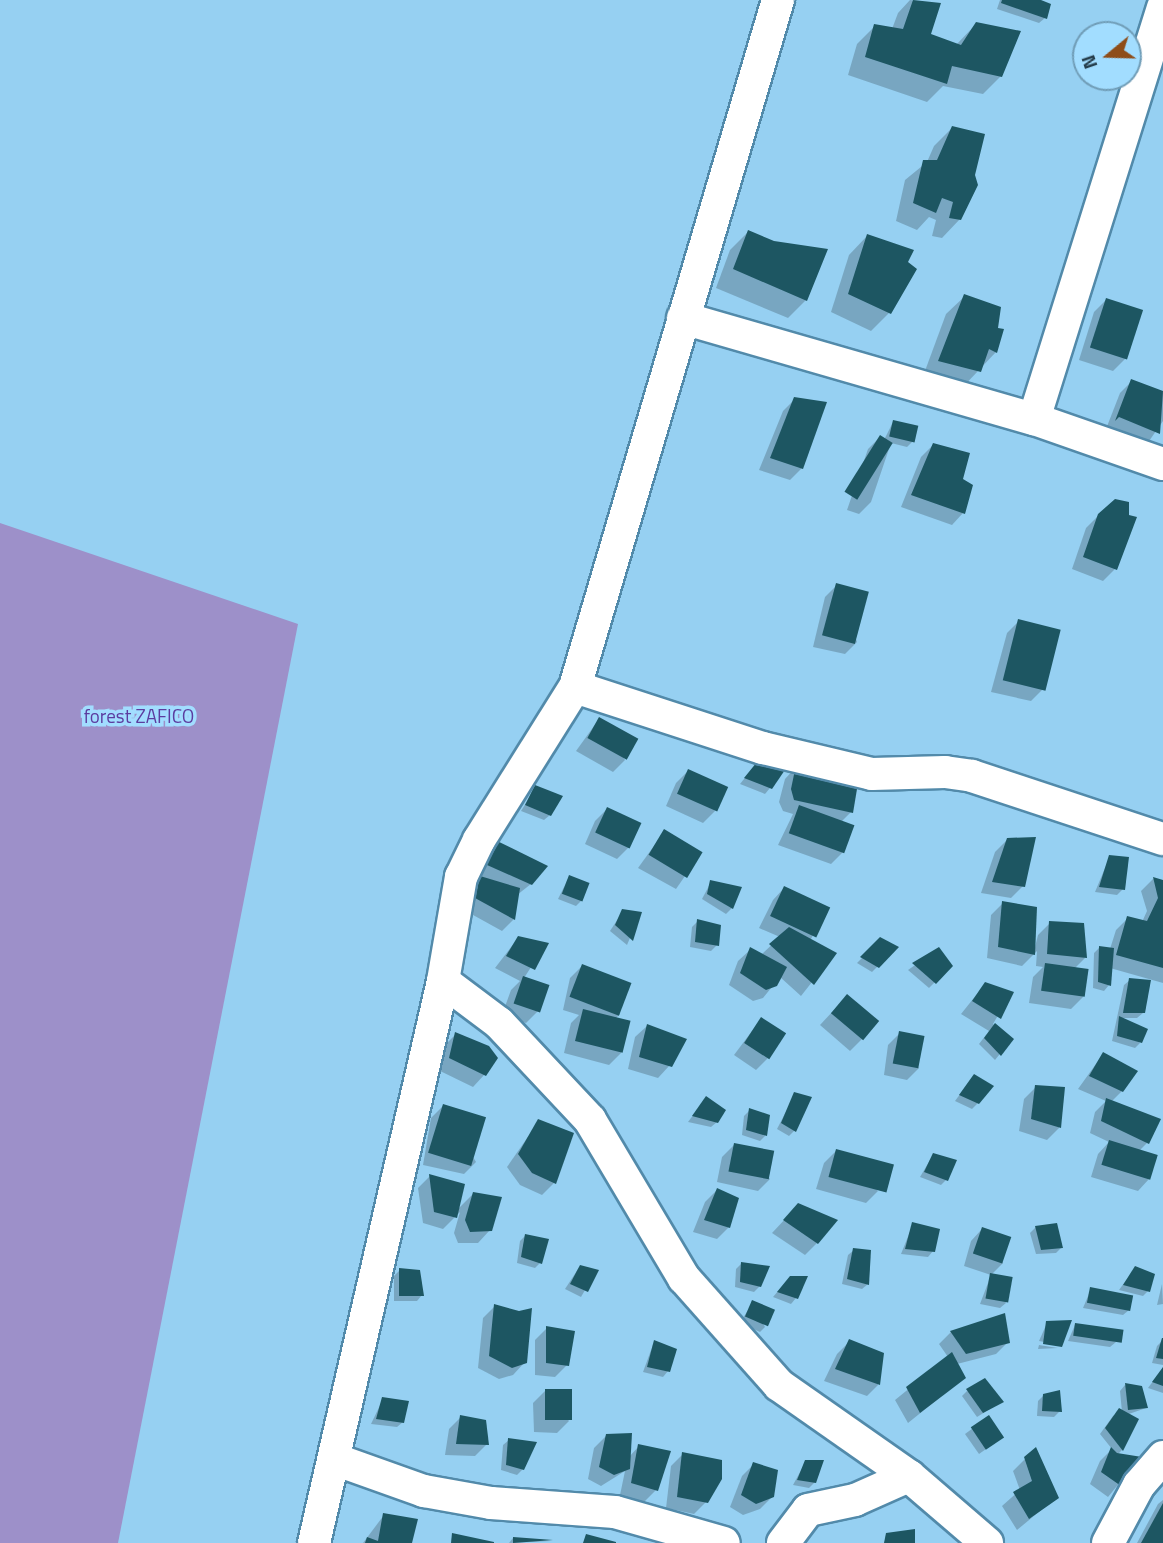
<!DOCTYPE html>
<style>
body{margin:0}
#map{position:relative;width:1163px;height:1543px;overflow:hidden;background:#96d0f2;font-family:"Titillium Web",sans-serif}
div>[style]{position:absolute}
.green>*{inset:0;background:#9d90c9}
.shadow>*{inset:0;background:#0003}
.building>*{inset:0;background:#1d5662;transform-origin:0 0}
.roads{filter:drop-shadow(2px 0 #528aaa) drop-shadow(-2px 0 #528aaa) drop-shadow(0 2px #528aaa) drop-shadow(0 -2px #528aaa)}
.minor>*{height:32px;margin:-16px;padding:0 16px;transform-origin:16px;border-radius:16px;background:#fff}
span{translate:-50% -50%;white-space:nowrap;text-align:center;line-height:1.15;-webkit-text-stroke:7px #a2ddff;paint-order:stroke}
.park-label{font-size:19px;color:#5c3c9f}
.north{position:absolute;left:1072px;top:21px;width:70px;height:70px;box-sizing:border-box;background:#a2ddff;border:2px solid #709db7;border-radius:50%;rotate:251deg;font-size:19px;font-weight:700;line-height:28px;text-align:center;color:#263e4c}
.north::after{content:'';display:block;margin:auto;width:24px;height:32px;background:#8e4d19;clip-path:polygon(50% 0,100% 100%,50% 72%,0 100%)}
</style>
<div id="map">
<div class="green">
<div style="clip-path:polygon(0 523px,298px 624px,118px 1543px,0 1543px)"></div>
</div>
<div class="shadow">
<div style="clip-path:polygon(910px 0,939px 4px,929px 35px,956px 45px,976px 24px,1001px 76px,983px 94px,943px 86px,927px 102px,848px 75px,857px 44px,875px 26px,892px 29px,898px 13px)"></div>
<div style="clip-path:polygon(1000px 0,1036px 0,1045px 18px,1039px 23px,997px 9px)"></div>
<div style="clip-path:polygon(952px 128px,960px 219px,942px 238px,932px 236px,936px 220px,929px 217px,917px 230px,896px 221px,905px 180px,927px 162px,934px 146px)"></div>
<div style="clip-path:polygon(748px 232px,806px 300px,788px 318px,716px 288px,730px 250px)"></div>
<div style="clip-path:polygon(867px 236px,889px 313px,871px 331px,831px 312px,849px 255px)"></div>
<div style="clip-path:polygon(965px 296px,996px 352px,961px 389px,922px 379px,946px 314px)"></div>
<div style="clip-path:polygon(1106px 300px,1125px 359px,1113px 371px,1079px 360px,1094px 312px)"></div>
<div style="clip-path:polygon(1132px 381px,1163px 393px,1163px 421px,1147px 444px,1106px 429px,1120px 393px)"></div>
<div style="clip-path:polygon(795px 399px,802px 468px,790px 480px,759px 470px,783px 411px)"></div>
<div style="clip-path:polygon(893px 422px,913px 441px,907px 447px,891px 443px,871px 502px,859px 514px,847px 510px,868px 449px,880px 437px,884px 440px)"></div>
<div style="clip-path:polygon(933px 445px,961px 480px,963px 513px,952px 525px,901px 507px,921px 457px)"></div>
<div style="clip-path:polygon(1099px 515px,1115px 569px,1103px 581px,1072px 569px,1086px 528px)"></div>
<div style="clip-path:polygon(837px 585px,857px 642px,845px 654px,813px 647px,825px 597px)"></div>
<div style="clip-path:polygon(1019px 621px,1043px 689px,1031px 701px,991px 692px,1007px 633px)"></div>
<div style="clip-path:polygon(599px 719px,625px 760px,613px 772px,576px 751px)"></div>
<div style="clip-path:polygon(796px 767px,851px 812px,841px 822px,843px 852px,831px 864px,778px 845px,793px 814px,783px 811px,779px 802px,785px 779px)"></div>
<div style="clip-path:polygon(752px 769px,770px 788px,765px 794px,740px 784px)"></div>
<div style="clip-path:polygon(688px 771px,715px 811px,703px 823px,666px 806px,676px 783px)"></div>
<div style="clip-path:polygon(536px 787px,550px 815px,544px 820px,521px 811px)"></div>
<div style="clip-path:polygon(607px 809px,629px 847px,617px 859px,585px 844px,595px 821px)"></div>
<div style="clip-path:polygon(664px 832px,701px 853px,676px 889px,638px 868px)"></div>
<div style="clip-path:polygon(1007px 840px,1023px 886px,1011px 898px,981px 893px,995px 852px)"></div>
<div style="clip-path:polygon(481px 853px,531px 884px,517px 895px,514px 919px,502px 931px,464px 910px,468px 890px,480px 878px,468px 873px)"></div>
<div style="clip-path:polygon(1110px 856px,1123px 889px,1117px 895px,1095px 892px)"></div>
<div style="clip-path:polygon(569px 877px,582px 900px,576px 906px,558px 899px)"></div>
<div style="clip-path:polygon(1153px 879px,1163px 881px,1163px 983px,1110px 968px,1109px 985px,1104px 991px,1093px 988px,1094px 953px,1099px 948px,1110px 949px,1116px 930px,1128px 918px,1142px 922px,1147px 911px,1141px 891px)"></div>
<div style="clip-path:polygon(711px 882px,732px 908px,726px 914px,702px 899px)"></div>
<div style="clip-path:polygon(784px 888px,827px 908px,810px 941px,834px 954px,801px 996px,780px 977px,763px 998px,753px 1001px,729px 985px,738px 961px,750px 950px,761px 955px,780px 937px,759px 928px,773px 900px)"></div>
<div style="clip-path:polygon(1003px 903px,1034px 951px,1038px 935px,1050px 923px,1085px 958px,1074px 969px,1083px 997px,1071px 1009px,1029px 1003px,1033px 977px,1043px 967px,1036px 966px,1037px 951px,1022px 966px,987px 958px,991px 915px)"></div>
<div style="clip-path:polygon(623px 911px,640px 914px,627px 945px,610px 931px)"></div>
<div style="clip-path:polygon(698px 921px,717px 945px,711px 951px,690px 947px,692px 927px)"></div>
<div style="clip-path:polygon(518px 938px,546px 944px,524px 978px,538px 1011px,526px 1023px,502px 1015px,511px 990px,520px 981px,495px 968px)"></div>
<div style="clip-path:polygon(881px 939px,878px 966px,872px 972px,857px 963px)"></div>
<div style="clip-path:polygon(938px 949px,951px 966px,929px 988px,908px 970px)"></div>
<div style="clip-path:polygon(582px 966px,620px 1014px,615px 1019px,621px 1053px,609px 1065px,564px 1053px,571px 1023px,579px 1015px,563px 1010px,570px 978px)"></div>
<div style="clip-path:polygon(1130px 980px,1143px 1013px,1137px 1018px,1120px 1018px,1140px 1043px,1135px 1048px,1112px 1041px,1124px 985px)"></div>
<div style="clip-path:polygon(985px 984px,1011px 993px,993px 1024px,1012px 1039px,995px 1060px,979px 1044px,989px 1031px,961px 1014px)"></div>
<div style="clip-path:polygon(847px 996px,862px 1039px,850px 1051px,820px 1025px)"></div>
<div style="clip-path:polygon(761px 1019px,768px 1058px,756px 1070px,734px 1055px)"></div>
<div style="clip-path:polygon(647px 1026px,670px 1065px,658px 1078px,628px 1069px,635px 1037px)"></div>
<div style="clip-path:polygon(900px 1033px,919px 1068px,907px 1080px,884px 1075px,888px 1045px)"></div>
<div style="clip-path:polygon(456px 1034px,485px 1074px,473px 1087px,438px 1070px,444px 1046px)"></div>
<div style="clip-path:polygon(1103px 1054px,1122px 1091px,1111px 1102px,1147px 1143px,1139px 1151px,1149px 1179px,1138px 1191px,1091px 1177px,1098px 1154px,1109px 1142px,1090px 1133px,1095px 1112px,1106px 1101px,1078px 1089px)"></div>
<div style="clip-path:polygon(969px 1082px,978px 1103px,972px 1109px,955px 1101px)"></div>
<div style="clip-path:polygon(1036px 1087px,1063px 1088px,1059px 1128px,1047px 1140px,1019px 1131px,1024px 1099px)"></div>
<div style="clip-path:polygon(795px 1094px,794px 1131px,789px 1136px,777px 1129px)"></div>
<div style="clip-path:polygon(706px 1098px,717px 1122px,711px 1127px,688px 1122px)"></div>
<div style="clip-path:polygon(443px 1106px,476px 1162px,464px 1174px,423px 1165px,431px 1118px)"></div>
<div style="clip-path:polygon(750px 1110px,768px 1116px,765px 1136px,760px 1141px,742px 1135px,744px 1116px)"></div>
<div style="clip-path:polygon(539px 1121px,554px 1183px,542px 1195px,520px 1185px,507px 1167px)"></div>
<div style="clip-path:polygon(734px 1145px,770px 1179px,758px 1191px,717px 1182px,722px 1157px)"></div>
<div style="clip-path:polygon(836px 1151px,878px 1191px,866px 1203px,816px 1189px,824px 1163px)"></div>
<div style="clip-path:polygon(933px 1155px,946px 1180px,941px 1185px,920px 1177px)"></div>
<div style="clip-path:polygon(430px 1176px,457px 1210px,473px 1194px,490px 1230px,478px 1243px,458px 1243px,454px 1233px,460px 1212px,443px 1229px,423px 1223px,418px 1188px)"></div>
<div style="clip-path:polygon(717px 1190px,729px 1227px,717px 1239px,693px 1232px,705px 1202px)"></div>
<div style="clip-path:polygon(787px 1217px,817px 1243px,805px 1255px,772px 1233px)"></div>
<div style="clip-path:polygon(913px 1224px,933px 1251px,928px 1257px,901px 1254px)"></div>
<div style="clip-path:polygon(1036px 1227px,1061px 1248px,1056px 1253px,1036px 1254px,1030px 1233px)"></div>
<div style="clip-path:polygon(982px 1229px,1003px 1263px,991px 1275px,1006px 1303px,1000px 1308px,980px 1304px,991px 1275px,964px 1266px,971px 1241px)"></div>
<div style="clip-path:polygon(525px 1236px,540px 1263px,535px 1268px,517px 1263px,520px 1241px)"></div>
<div style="clip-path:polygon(854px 1250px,868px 1284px,862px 1289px,842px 1284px,848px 1255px)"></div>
<div style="clip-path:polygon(742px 1263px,760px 1286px,754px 1292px,735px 1287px,736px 1269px)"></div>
<div style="clip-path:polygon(580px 1266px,596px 1271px,581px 1297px,565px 1289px)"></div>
<div style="clip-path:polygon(1135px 1268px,1148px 1291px,1143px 1296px,1119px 1290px)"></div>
<div style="clip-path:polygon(400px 1270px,422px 1295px,417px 1301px,394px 1301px,394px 1276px)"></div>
<div style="clip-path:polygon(784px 1284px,796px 1298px,791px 1304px,773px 1297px)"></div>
<div style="clip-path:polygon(1162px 1284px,1163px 1304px,1157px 1305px)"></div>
<div style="clip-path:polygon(1091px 1289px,1129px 1310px,1123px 1315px,1083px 1308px)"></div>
<div style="clip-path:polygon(753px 1302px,765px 1327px,760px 1332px,740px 1323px)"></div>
<div style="clip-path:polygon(495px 1306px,525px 1362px,513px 1375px,499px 1379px,478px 1368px,483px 1318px)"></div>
<div style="clip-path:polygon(1004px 1315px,1008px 1342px,996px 1354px,957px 1364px,964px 1378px,908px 1423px,895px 1400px,948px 1357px,939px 1344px,951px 1332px)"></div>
<div style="clip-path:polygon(1047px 1323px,1060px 1345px,1039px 1341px)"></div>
<div style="clip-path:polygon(1075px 1325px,1116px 1342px,1110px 1347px,1068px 1341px)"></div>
<div style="clip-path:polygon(547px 1328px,567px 1365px,555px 1377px,535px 1375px,535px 1340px)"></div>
<div style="clip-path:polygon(1163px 1340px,1163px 1365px,1152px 1363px,1157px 1346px)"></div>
<div style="clip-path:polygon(654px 1342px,668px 1371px,663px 1377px,643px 1372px)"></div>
<div style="clip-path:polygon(849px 1342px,882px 1355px,878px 1385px,867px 1396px,824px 1381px,837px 1354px)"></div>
<div style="clip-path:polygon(1039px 1345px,1058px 1348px,1038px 1349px)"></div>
<div style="clip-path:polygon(1163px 1369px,1163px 1393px,1148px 1388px,1159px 1373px)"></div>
<div style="clip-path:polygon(1125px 1385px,1146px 1408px,1126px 1415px,1122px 1450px,1117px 1455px,1139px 1459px,1108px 1497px,1090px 1484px,1100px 1461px,1112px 1449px,1100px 1434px,1113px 1416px,1122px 1412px,1120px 1391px)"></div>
<div style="clip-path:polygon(545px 1391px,569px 1421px,557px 1433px,534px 1432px,533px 1403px)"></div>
<div style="clip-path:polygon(967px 1391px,1001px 1402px,977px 1417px,962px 1396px)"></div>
<div style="clip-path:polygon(1043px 1396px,1060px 1411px,1054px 1417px,1037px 1416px,1038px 1401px)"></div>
<div style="clip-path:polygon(383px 1399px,403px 1422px,397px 1427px,371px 1424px)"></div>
<div style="clip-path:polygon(461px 1417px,487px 1444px,475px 1456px,445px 1455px,449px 1429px)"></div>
<div style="clip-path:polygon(988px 1417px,996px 1442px,979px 1454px,965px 1434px)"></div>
<div style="clip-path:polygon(606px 1436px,629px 1457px,639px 1446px,656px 1490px,644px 1502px,620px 1495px,625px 1471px,601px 1486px,588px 1479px,594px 1448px)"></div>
<div style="clip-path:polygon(509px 1440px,523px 1469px,517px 1475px,501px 1470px,503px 1445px)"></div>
<div style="clip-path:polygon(683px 1454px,706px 1502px,694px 1514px,666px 1508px,671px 1466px)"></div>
<div style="clip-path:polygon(1025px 1459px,1057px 1497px,1017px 1530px,1002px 1506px,1020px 1490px,1013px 1471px)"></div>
<div style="clip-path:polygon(806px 1461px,815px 1482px,809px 1488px,793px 1485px)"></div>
<div style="clip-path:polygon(754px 1464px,773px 1496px,760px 1509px,743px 1515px,730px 1507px,742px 1476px)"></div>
<div style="clip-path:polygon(1163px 1500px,1163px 1543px,1137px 1543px,1158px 1504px)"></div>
<div style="clip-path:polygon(384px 1515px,410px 1543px,363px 1543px)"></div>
<div style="clip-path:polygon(513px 1538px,551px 1541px,509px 1543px)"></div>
</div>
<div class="building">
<div style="clip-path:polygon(913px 0,941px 3px,931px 34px,961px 45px,976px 22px,1021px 31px,1002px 77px,952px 66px,947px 84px,865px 57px,874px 24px,903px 29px)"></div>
<div style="clip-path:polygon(1002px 0,1041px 0,1051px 4px,1047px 19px,1001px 3px)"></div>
<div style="clip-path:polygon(952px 126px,985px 134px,975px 175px,978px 185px,961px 220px,949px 218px,953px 202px,942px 198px,936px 213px,913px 203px,923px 160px,937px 160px)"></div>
<div style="clip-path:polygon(748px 230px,774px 241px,828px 249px,807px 301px,733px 269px)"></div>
<div style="clip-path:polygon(867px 234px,914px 250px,908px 262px,917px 269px,891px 314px,848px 294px)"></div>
<div style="clip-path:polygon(964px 294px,1001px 307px,998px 328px,1004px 329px,997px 353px,989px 349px,981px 372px,938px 361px)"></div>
<div style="left:1106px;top:298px;width:39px;height:52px;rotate:18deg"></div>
<div style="clip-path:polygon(1131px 379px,1163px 391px,1160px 434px,1119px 417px,1115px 421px)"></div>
<div style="clip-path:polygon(794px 397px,827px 402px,803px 469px,770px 458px)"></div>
<div style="left:893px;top:420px;width:26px;height:17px;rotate:13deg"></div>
<div style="left:880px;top:435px;width:15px;height:67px;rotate:32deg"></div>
<div style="clip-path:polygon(933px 443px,970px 453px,963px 479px,973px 485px,965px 514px,911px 495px)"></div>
<div style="clip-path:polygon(1115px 499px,1129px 502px,1129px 515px,1137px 517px,1117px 570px,1083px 557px,1098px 514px)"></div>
<div style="left:836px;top:583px;width:34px;height:54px;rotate:15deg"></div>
<div style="left:1018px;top:619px;width:44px;height:63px;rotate:14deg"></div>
<div style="left:599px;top:717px;width:45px;height:24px;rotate:29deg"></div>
<div style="clip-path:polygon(757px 762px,789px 764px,772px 789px,744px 778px)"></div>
<div style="clip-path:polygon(796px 765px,857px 789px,853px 813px,794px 800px,791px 789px)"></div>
<div style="left:688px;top:769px;width:44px;height:27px;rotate:24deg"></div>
<div style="clip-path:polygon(535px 785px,563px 796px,551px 816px,525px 805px)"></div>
<div style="left:799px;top:805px;width:59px;height:30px;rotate:20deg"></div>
<div style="left:607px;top:807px;width:38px;height:28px;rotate:25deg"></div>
<div style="left:664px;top:829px;width:45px;height:30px;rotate:31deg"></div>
<div style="clip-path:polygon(1036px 837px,1025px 887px,992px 882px,1007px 838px)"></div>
<div style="clip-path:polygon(493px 839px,548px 866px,532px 885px,478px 861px)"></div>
<div style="clip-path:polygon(1109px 855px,1129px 857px,1125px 890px,1099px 887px)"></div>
<div style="left:569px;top:875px;width:22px;height:20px;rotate:21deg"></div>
<div style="clip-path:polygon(480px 876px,520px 888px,515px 920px,475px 898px)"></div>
<div style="clip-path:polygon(1153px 877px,1163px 880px,1163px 968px,1116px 955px,1127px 916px,1147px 921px,1158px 898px)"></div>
<div style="clip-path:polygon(710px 880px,742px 887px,733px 909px,707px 894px)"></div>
<div style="left:784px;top:886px;width:51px;height:33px;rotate:25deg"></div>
<div style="clip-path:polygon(1002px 901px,1037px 907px,1035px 955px,998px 947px)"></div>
<div style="clip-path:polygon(622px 909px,642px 912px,633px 941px,615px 925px)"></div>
<div style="clip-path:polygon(697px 919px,721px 925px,719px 946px,695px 942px)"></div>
<div style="clip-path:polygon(1049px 921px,1084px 923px,1087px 958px,1047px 954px)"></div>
<div style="clip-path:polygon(789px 927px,837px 953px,814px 985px,769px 944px)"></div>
<div style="clip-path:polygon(518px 936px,549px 943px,535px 970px,506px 956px)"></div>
<div style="clip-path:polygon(880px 937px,899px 947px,879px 968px,860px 957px)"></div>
<div style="clip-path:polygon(1099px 946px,1114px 948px,1111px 986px,1098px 982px)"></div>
<div style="clip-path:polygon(750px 947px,787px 967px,777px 986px,766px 990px,740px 973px)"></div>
<div style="clip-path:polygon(939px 947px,953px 966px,936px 984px,912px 963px)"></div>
<div style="left:1045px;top:963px;width:44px;height:28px;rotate:8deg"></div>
<div style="left:582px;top:964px;width:53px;height:35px;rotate:21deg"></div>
<div style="left:523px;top:976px;width:28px;height:29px;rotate:19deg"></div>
<div style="clip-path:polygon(1129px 978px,1151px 980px,1145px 1013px,1123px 1013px)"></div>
<div style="clip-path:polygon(985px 982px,1014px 992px,1001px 1019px,972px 1001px)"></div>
<div style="left:847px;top:994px;width:42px;height:25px;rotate:40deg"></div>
<div style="left:583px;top:1009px;width:49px;height:33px;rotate:14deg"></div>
<div style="clip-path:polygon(1119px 1016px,1148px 1029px,1142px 1043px,1117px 1036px)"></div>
<div style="left:761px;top:1017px;width:30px;height:31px;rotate:33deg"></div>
<div style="clip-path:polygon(995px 1023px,1014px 1039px,1001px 1056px,984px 1038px)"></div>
<div style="clip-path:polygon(647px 1024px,687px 1039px,672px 1067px,639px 1057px)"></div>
<div style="left:899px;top:1031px;width:26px;height:33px;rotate:11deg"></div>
<div style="clip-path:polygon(455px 1032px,489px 1046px,498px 1058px,486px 1076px,449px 1058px)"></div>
<div style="clip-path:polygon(1103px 1052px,1138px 1071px,1123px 1092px,1089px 1076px)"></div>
<div style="clip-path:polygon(974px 1074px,994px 1086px,979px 1104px,959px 1095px)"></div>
<div style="clip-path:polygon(1035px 1085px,1065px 1087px,1061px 1128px,1031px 1119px)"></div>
<div style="clip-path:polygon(794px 1092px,812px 1097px,796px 1132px,781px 1123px)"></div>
<div style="clip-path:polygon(706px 1096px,726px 1110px,718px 1123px,692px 1116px)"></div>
<div style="clip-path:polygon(1106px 1098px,1161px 1119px,1149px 1144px,1101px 1121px)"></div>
<div style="left:443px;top:1104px;width:45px;height:51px;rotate:17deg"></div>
<div style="clip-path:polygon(749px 1108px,770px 1115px,767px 1136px,746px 1130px)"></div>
<div style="clip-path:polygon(538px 1119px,574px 1133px,556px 1184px,532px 1173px,518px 1154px)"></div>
<div style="left:1109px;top:1140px;width:51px;height:26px;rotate:17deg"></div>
<div style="left:734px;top:1143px;width:41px;height:29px;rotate:11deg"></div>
<div style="left:836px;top:1149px;width:60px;height:29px;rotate:15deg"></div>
<div style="clip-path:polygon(933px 1153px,957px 1160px,948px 1181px,924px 1172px)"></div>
<div style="clip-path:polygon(429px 1174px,465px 1184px,457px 1218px,434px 1212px)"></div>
<div style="clip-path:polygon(717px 1188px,739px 1198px,730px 1228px,704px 1220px)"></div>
<div style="clip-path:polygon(473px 1192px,502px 1197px,492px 1231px,470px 1232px,465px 1220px)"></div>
<div style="clip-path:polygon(798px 1203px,838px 1220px,818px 1244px,783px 1220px)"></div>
<div style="clip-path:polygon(912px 1222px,940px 1229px,935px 1252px,905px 1249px)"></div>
<div style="clip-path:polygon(1057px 1223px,1063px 1248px,1041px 1250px,1035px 1226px)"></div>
<div style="left:982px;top:1227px;width:31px;height:28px;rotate:19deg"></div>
<div style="clip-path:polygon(525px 1234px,549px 1239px,542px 1264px,521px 1257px)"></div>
<div style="clip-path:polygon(853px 1248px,871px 1250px,869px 1285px,847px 1279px)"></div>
<div style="clip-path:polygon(741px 1262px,770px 1266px,761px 1287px,740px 1282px)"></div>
<div style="clip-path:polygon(580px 1265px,599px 1270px,588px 1292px,570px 1284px)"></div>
<div style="clip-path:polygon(1135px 1266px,1155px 1274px,1150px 1292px,1123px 1285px)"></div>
<div style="clip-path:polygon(399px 1268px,420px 1270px,424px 1296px,399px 1296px)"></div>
<div style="left:990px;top:1273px;width:23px;height:26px;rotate:10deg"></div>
<div style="clip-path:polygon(790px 1276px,808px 1276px,798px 1299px,777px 1292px)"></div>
<div style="left:1090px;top:1287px;width:44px;height:16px;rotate:11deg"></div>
<div style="left:752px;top:1300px;width:25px;height:18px;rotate:23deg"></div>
<div style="clip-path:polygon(494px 1304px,519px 1311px,532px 1308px,527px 1363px,512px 1368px,489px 1356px)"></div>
<div style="clip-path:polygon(1005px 1313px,1010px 1343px,966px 1354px,950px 1331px)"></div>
<div style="clip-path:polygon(1072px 1320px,1062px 1347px,1043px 1344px,1046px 1321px)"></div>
<div style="left:1075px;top:1323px;width:49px;height:13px;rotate:8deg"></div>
<div style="clip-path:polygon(546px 1326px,575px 1331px,569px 1366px,546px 1363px)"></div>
<div style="clip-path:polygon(1162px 1338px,1163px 1338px,1163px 1359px,1156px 1358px)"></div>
<div style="clip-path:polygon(849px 1339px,884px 1353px,880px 1385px,835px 1369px)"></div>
<div style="clip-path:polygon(654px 1340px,677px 1349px,670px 1372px,647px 1367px)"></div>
<div style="clip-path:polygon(952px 1352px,966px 1378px,920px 1413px,906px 1387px)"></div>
<div style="clip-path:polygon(1163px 1367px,1163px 1386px,1152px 1382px)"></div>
<div style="clip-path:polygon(985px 1378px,1004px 1402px,983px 1413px,966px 1389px)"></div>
<div style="clip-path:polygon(1125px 1383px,1142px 1386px,1148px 1408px,1128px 1410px)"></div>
<div style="left:545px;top:1389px;width:27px;height:31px"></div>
<div style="clip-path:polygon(1060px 1390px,1062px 1412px,1042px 1411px,1043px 1394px)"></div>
<div style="clip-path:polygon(382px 1397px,409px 1401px,404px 1423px,376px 1419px)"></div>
<div style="clip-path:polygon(1119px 1408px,1139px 1419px,1123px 1451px,1105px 1428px)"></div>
<div style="clip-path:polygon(460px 1415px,486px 1420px,489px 1445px,456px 1444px)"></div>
<div style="left:989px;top:1415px;width:27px;height:22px;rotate:56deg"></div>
<div style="clip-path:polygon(632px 1433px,630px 1469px,614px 1475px,599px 1467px,606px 1434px)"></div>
<div style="clip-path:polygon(508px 1438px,537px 1442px,524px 1470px,506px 1465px)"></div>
<div style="clip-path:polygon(638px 1444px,671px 1451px,658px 1491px,631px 1483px)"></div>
<div style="clip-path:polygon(1036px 1447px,1059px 1498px,1029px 1519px,1013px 1492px,1032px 1481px,1024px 1457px)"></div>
<div style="clip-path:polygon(1111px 1447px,1117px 1453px,1142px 1457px,1121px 1486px,1101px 1472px)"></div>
<div style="clip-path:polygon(682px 1452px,722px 1460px,722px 1479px,708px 1503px,677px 1497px)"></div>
<div style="clip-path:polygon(805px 1460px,824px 1460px,816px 1483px,797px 1480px)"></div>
<div style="clip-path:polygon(753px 1462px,778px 1470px,774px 1497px,756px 1504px,741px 1495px)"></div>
<div style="clip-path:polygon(1163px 1503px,1163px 1543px,1141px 1543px)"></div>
<div style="clip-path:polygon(383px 1513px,418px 1519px,412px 1543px,365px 1543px,367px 1537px,378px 1541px)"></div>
<div style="clip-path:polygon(915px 1529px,915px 1543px,884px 1543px,886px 1533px)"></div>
<div style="clip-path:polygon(452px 1533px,494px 1542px,494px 1543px,451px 1543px)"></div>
<div style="clip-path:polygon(586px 1534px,616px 1542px,616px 1543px,583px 1543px)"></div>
<div style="clip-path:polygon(513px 1537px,553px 1540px,513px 1543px)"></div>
</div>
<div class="roads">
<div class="minor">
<div style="left:683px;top:318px;width:365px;rotate:16.1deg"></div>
<div style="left:1034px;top:419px;width:137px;rotate:19.2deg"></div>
<div style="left:1034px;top:419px;width:431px;rotate:-72.6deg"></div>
<div style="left:575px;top:687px;width:198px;rotate:18deg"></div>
<div style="left:763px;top:748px;width:112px;rotate:13.4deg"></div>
<div style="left:872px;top:774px;width:73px;rotate:-1.6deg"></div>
<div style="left:945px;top:772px;width:27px;rotate:8deg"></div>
<div style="left:972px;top:776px;width:201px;rotate:18.3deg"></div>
<div style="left:443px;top:981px;width:70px;rotate:36.9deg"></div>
<div style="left:499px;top:1023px;width:133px;rotate:46.8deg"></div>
<div style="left:590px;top:1120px;width:184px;rotate:59.3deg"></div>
<div style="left:684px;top:1278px;width:143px;rotate:48.4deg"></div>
<div style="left:779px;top:1385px;width:159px;rotate:35deg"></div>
<div style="left:909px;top:1476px;width:103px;rotate:40.7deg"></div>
<div style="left:334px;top:1459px;width:96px;rotate:19.6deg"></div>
<div style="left:424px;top:1491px;width:68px;rotate:10.2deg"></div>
<div style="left:491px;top:1503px;width:124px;rotate:4.2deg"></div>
<div style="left:615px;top:1512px;width:113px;rotate:15.9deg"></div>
<div style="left:314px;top:1543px;width:577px;rotate:-77.07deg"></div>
<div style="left:443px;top:981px;width:106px;rotate:-80.2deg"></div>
<div style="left:461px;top:877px;width:41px;rotate:-64.1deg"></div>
<div style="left:479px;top:840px;width:181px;rotate:-57.9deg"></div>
<div style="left:575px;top:687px;width:716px;rotate:-73.54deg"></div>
<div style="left:783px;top:1543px;width:41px;rotate:-52.9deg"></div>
<div style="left:808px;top:1510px;width:48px;rotate:-12deg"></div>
<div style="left:855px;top:1500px;width:59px;rotate:-24deg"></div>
<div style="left:1108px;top:1543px;width:66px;rotate:-61.9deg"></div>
<div style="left:1139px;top:1485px;width:37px;rotate:-49deg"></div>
</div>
</div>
<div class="park-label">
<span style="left:139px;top:716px">forest ZAFICO</span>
</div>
<div class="north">N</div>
</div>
